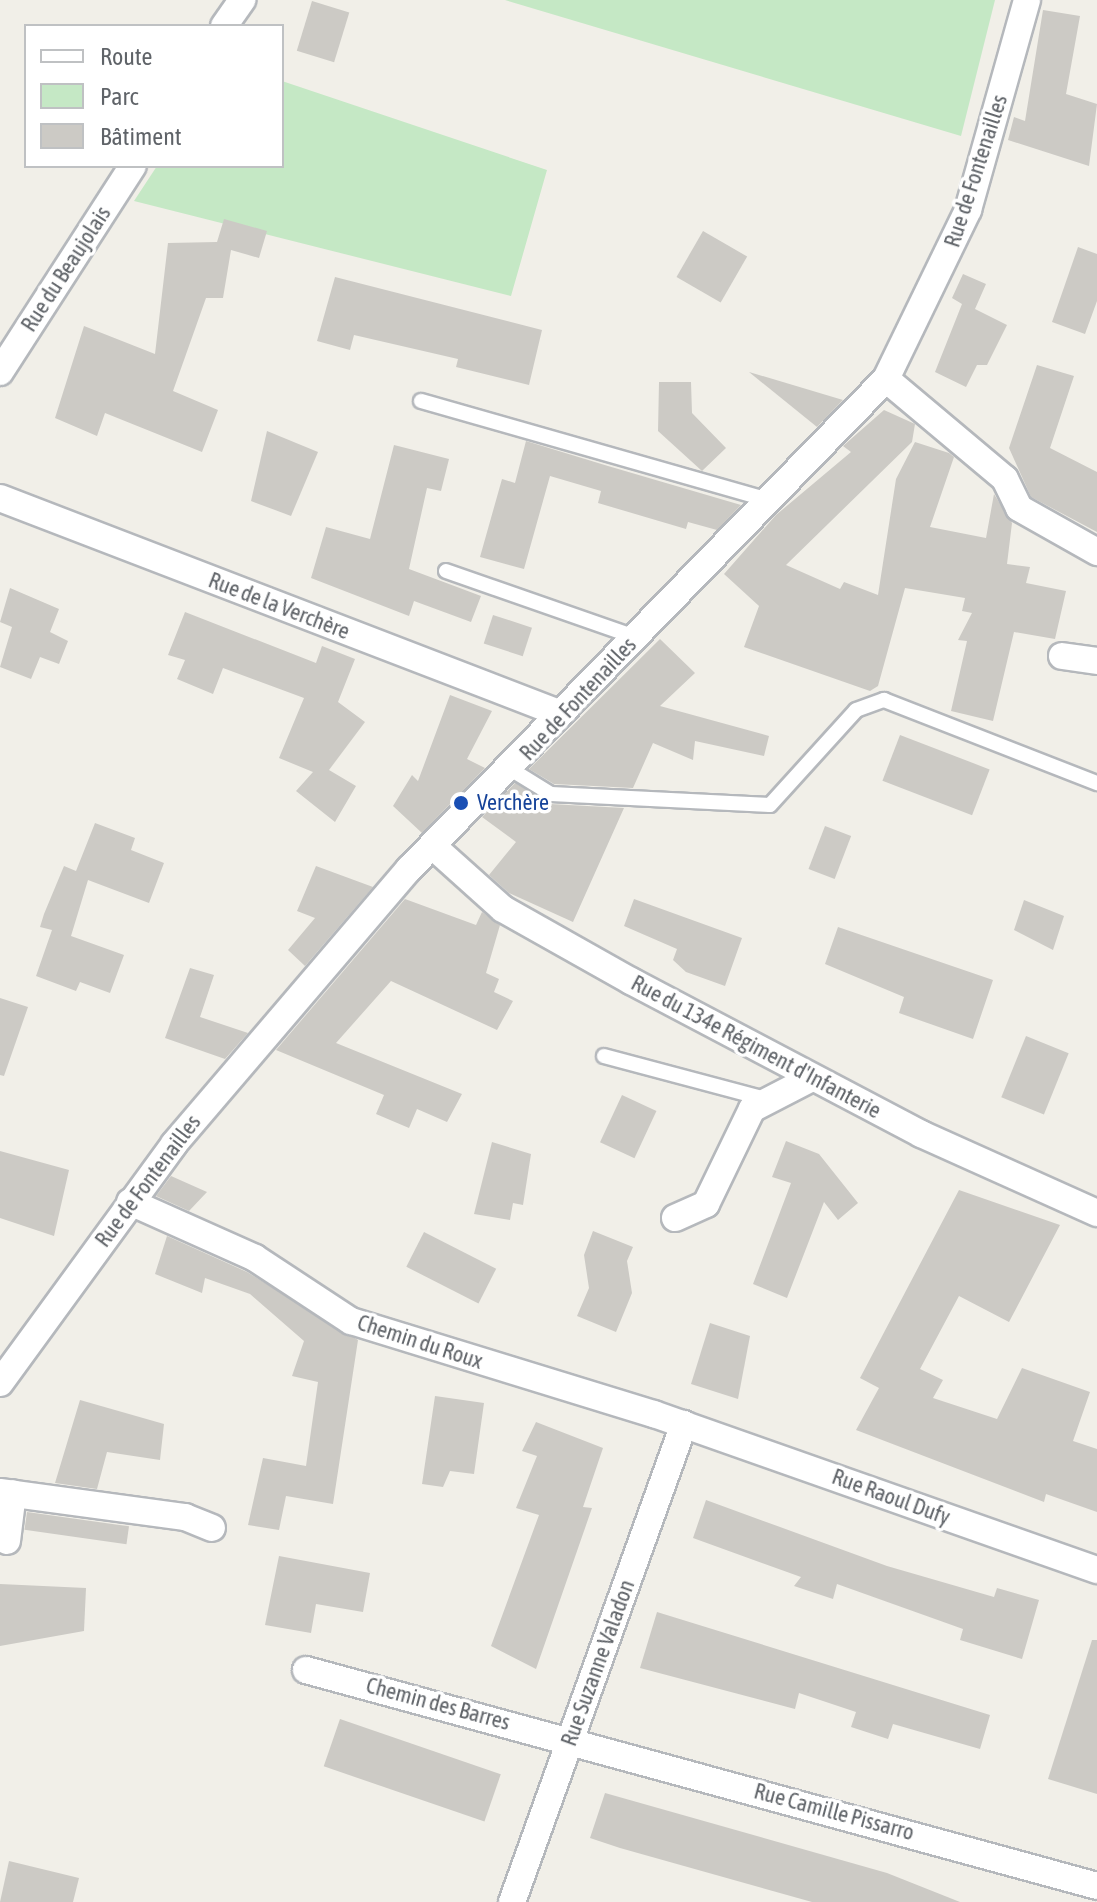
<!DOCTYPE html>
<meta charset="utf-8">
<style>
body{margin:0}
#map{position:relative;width:1097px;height:1902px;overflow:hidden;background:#f1efe8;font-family:"Asap Condensed",sans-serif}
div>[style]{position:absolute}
.green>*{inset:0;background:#c5e8c5}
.building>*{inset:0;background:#cccac5;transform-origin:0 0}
.roads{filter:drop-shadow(2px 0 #b5b8bc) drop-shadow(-2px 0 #b5b8bc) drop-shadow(0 2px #b5b8bc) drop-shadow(0 -2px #b5b8bc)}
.lane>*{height:14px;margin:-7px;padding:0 7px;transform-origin:7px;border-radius:7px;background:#fff}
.street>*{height:26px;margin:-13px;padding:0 13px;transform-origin:13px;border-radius:13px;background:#fff}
.dots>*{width:22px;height:22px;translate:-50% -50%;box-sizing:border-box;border:4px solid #fff;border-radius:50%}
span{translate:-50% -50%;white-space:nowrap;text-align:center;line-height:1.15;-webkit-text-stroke:7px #fff;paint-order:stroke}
.street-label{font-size:22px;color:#5f6368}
.transit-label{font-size:22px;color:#164399}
.left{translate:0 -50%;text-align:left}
.legend{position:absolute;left:24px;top:24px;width:260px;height:144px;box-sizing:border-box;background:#fff;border:2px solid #bfc1c3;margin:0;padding:10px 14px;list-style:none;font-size:24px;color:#5f6368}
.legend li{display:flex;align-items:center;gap:16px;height:40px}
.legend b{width:40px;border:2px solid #bfc1c3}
</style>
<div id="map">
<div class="green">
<div style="clip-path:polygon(505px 0,995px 0,961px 136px)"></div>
<div style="clip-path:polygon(282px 81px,547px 170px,511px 296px,134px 201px,157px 166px,282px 166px)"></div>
</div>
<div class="building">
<div style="left:312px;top:1px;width:39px;height:52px;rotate:17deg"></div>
<div style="clip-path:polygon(1043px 10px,1080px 16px,1066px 94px,1097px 104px,1089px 166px,1008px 140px,1014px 117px,1025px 121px)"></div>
<div style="clip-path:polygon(224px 219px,267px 231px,259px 258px,231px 250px,223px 298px,206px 298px,173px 391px,218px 410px,202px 452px,105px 413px,97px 436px,55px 418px,84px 326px,155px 354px,168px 243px,217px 242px)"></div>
<div style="left:703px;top:231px;width:51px;height:53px;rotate:30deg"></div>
<div style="clip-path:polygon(1078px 247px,1097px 254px,1097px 301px,1085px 334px,1052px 322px)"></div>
<div style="clip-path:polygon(963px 274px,986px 284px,975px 309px,1007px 325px,987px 365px,977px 365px,966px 387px,935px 372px,962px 304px,952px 298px)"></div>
<div style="clip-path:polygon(335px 277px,542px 330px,529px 385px,456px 367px,458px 359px,354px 335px,350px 350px,317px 341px)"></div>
<div style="clip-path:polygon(1037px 365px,1074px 376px,1050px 448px,1097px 472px,1097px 532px,1031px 497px,1009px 448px)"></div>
<div style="clip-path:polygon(749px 372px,843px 400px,817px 427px)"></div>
<div style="clip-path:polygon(659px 382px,691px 382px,692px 413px,726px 448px,702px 471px,658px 431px)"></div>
<div style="clip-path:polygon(884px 410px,915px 424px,912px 442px,786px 565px,840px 589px,844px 582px,878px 595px,896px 479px,915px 442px,949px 453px,954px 457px,930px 527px,986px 538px,994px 494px,1012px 523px,1007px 564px,1030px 567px,1026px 583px,1066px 591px,1055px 639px,1014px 632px,993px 721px,951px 711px,967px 641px,958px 640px,972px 613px,962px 611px,965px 598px,905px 588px,878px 686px,870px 691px,744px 647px,759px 606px,724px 574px,776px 515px,851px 452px,843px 446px)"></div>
<div style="clip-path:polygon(267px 431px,318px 452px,291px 516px,251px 501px)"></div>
<div style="clip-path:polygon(526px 441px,608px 466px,741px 505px,717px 530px,688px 522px,686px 529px,598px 503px,601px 491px,550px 476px,524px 569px,480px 557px,502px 479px,515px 483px)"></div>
<div style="clip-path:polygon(394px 445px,449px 459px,441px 491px,427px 488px,409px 569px,481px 596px,471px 622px,414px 601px,409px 616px,311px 578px,326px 527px,370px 539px)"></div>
<div style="clip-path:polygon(10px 588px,59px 609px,50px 632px,68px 641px,59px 664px,40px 657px,31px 679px,0 667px,12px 627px,0 622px)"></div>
<div style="clip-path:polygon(185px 612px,316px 663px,322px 646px,355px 659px,338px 702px,365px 722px,329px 770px,356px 786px,335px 822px,296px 791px,313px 772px,279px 758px,304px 698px,223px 668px,213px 694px,177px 679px,185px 660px,168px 655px)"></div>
<div style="left:493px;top:615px;width:41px;height:30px;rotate:18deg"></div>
<div style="clip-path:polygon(660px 639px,695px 673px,660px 706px,769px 736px,764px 756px,695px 741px,693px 760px,653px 743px,633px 788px,554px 784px,529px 769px)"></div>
<div style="clip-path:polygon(450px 695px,492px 711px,467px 759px,485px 768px,422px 833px,393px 806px,412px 775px,418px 781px)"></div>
<div style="left:900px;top:735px;width:96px;height:49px;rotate:21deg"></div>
<div style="clip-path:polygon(515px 783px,550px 804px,624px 808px,573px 922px,509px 893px,489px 875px,516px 842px,482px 817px)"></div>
<div style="clip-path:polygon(95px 823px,135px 838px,131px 850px,164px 863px,149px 903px,88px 880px,71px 936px,124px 955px,110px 993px,80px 982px,76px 991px,36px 976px,52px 930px,40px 927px,44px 914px,64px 866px,76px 871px)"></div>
<div style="left:825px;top:826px;width:28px;height:46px;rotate:21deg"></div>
<div style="clip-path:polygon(316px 866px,373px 887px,305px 966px,288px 950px,315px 918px,297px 911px)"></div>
<div style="clip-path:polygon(405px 899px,476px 925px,482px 912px,500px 925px,486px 973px,499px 979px,494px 992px,513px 1001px,497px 1030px,391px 981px,336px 1043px,462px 1094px,447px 1122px,417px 1109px,409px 1128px,376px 1114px,384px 1095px,276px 1050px)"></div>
<div style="clip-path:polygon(634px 899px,742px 938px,725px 986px,686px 972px,673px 960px,677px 949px,624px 926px)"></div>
<div style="clip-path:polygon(1024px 900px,1064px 916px,1053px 950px,1014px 930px)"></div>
<div style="clip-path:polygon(838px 927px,993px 980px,973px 1039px,899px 1013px,904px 997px,825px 964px)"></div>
<div style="clip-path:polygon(190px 968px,214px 975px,200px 1017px,248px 1033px,225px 1059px,165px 1038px)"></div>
<div style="clip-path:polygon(0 998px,28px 1007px,4px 1076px,0 1075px)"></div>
<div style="left:1026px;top:1036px;width:46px;height:66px;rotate:22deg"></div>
<div style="left:622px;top:1095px;width:38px;height:52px;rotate:25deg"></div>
<div style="clip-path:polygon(786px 1141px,819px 1154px,858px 1203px,838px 1220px,824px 1202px,787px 1298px,753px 1284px,791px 1183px,772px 1177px)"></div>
<div style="clip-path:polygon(492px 1142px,531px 1154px,523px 1205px,513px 1203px,510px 1220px,474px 1214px)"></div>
<div style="clip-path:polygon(0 1151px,69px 1170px,54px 1236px,0 1218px)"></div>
<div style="clip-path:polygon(171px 1176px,207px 1192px,189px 1211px,156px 1196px)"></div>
<div style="clip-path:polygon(959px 1190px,1060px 1225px,1009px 1322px,959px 1296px,920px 1369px,943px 1380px,933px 1398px,997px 1419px,1022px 1368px,1090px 1392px,1073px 1441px,1097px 1449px,1097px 1512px,1046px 1494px,1044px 1502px,856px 1430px,879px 1388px,860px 1378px)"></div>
<div style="clip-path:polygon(593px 1231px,633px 1247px,627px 1261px,632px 1293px,616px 1332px,577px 1316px,589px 1288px,584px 1255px)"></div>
<div style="left:424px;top:1232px;width:81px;height:39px;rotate:27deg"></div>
<div style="clip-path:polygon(167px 1236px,247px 1272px,358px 1340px,333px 1504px,286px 1496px,279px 1530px,248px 1525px,263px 1458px,306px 1466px,318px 1382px,292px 1376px,304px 1341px,250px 1294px,205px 1278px,202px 1293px,155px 1274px)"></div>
<div style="clip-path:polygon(710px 1323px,750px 1336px,738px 1399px,691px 1384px)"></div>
<div style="clip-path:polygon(435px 1396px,484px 1403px,474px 1474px,450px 1471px,443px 1487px,422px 1484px)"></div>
<div style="clip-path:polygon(80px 1400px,164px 1424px,160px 1460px,107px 1452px,97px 1489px,55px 1483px)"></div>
<div style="clip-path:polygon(536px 1422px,603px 1448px,583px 1507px,592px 1508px,536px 1669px,491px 1646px,539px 1515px,516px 1508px,537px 1456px,522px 1451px)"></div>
<div style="clip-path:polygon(706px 1500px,887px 1566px,994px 1597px,997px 1588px,1039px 1600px,1022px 1659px,960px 1640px,963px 1629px,837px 1584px,833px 1599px,794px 1586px,801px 1577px,693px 1538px)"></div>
<div style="left:27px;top:1512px;width:103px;height:18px;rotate:8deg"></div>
<div style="clip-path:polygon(279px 1556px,370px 1573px,363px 1612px,316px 1604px,311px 1633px,265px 1625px)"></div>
<div style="clip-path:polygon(0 1584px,86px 1588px,84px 1631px,0 1646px)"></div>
<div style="clip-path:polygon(657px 1612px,990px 1715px,980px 1749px,893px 1724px,888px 1739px,851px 1727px,856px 1712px,799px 1693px,795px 1709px,640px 1668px)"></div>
<div style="clip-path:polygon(1092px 1640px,1097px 1640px,1097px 1794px,1048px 1779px)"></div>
<div style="left:340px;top:1719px;width:170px;height:50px;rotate:19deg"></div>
<div style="clip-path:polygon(605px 1793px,887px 1873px,960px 1902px,812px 1902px,620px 1848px,590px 1838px)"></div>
<div style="clip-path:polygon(9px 1861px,79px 1878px,73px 1902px,0 1902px)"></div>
</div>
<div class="roads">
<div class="lane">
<div style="left:421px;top:401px;width:361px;rotate:15.9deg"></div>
<div style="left:446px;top:571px;width:200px;rotate:19.2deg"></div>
<div style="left:512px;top:770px;width:46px;rotate:31.6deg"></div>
<div style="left:551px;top:794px;width:219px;rotate:2.9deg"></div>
<div style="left:770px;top:805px;width:128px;rotate:-47.8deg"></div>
<div style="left:856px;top:710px;width:30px;rotate:-20deg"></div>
<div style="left:884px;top:700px;width:229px;rotate:21.3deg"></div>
<div style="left:604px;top:1056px;width:168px;rotate:14.9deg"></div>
</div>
<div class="street">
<div style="left:224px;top:26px;width:32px;rotate:-55deg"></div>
<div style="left:0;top:372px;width:245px;rotate:-57.2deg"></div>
<div style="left:886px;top:379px;width:155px;rotate:40deg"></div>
<div style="left:1005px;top:479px;width:32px;rotate:64deg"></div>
<div style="left:1019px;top:508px;width:90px;rotate:29.4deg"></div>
<div style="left:0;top:498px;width:599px;rotate:21.04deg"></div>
<div style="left:1062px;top:656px;width:35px;rotate:8deg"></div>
<div style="left:435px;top:848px;width:91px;rotate:41.9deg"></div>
<div style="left:503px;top:909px;width:147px;rotate:29.4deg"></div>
<div style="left:631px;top:981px;width:328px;rotate:27.8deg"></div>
<div style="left:921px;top:1134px;width:193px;rotate:24.2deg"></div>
<div style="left:130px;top:1202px;width:137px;rotate:24.1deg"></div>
<div style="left:255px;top:1258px;width:115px;rotate:33.3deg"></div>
<div style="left:351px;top:1321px;width:317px;rotate:17.1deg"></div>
<div style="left:654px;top:1414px;width:470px;rotate:19.4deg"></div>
<div style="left:675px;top:1218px;width:34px;rotate:-24deg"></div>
<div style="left:706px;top:1204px;width:106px;rotate:-64.2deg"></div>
<div style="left:752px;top:1109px;width:68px;rotate:-27.3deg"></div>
<div style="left:0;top:1383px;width:296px;rotate:-53.9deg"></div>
<div style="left:174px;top:1144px;width:362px;rotate:-49.5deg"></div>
<div style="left:409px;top:869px;width:684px;rotate:-45.77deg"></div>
<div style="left:886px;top:379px;width:188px;rotate:-64.1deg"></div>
<div style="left:968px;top:210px;width:218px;rotate:-74.3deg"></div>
<div style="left:0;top:1492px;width:187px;rotate:7.7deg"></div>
<div style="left:185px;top:1517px;width:29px;rotate:22deg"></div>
<div style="left:7px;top:1541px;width:48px;rotate:-82.9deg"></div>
<div style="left:306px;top:1670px;width:820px;rotate:15.27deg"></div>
<div style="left:512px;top:1902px;width:508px;rotate:-70.21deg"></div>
</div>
</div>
<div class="dots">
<div style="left:461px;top:803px;background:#1a4fb4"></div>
</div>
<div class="street-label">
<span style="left:976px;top:171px;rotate:-72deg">Rue de Fontenailles</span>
<span style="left:66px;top:269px;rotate:-57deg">Rue du Beaujolais</span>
<span style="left:279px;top:606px;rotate:21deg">Rue de la Verchère</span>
<span style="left:578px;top:699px;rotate:-47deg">Rue de Fontenailles</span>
<span style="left:756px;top:1047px;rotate:28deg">Rue du 134e Régiment d'Infanterie</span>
<span style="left:148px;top:1181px;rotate:-53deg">Rue de Fontenailles</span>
<span style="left:420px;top:1342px;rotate:18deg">Chemin du Roux</span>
<span style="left:891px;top:1497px;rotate:20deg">Rue Raoul Dufy</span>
<span style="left:598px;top:1663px;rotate:-70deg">Rue Suzanne Valadon</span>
<span style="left:438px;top:1704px;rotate:15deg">Chemin des Barres</span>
<span style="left:834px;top:1812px;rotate:15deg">Rue Camille Pissarro</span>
</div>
<div class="transit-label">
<span class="left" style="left:477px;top:803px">Verchère</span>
</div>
<ul class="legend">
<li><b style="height:10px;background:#fff"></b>Route</li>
<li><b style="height:22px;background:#c5e8c5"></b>Parc</li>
<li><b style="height:22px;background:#cccac5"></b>Bâtiment</li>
</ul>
</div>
